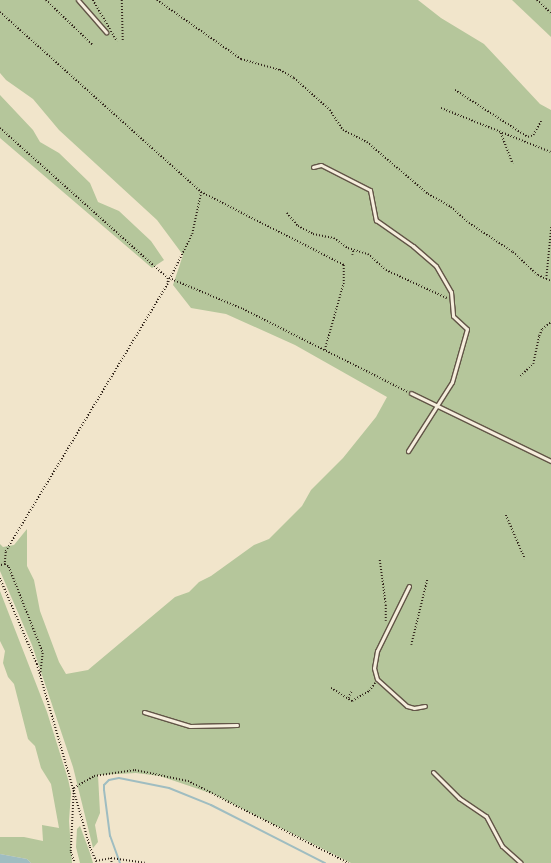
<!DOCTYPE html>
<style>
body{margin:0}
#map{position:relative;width:551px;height:863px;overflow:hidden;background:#f1e5cb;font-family:"Sorts Mill Goudy",serif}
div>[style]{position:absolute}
.green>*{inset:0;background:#b5c69b}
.water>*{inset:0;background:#9fbdc1}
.stream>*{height:2px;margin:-1px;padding:0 1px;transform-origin:1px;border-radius:1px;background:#9fbdc1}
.path>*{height:1.5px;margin-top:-0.75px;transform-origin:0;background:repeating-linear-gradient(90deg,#32251b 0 1px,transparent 0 3px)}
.roads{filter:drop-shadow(1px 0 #625547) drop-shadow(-1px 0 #625547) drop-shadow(0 1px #625547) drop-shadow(0 -1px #625547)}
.lane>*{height:3px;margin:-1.5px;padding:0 1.5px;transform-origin:1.5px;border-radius:1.5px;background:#f6eedd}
span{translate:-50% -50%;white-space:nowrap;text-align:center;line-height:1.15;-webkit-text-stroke:3.5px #f6eedd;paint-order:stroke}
</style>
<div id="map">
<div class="green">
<div style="clip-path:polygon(0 0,418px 0,441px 18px,484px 44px,540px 104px,551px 110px,551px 863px,351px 863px,213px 794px,160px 776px,136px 773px,98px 775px,100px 813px,95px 825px,98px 842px,93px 848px,73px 767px,32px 645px,0 571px,0 544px,3px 547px,14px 545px,27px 529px,27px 566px,34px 580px,40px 611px,59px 662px,66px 674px,88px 670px,175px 597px,189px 592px,199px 582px,211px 576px,254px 545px,269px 539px,302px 506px,311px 490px,343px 458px,376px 417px,387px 397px,295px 345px,226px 314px,191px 308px,173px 285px,183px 255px,157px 220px,59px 130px,33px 99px,6px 80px,0 73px)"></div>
<div style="clip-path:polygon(512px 0,551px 0,551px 37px)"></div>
<div style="clip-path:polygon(0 95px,33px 130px,40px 142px,59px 153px,90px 183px,98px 202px,119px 211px,151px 241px,164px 260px,152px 268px,0 138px)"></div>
<div style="clip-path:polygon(0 591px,47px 712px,68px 779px,71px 793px,69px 821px,72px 863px,31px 863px,27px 859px,0 854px,0 837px,24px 837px,43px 841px,42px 825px,59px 828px,51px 784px,41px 768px,35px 746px,28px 739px,14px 684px,8px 677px,3px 663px,5px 651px,0 641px)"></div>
<div style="clip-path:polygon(80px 826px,90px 853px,93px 863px,80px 863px,76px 847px,77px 829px)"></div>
</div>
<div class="water">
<div style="clip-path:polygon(0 854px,27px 859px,31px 863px,0 863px)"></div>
</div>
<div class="stream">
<div style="left:120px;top:863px;width:29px;rotate:-110deg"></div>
<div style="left:110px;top:836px;width:46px;rotate:-97.4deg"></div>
<div style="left:104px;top:790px;width:5px;rotate:-90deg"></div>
<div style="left:104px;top:785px;width:7px;rotate:-45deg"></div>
<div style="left:109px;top:780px;width:10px;rotate:-11deg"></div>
<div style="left:119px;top:778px;width:51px;rotate:11.3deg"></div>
<div style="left:169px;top:788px;width:45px;rotate:22deg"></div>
<div style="left:211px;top:805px;width:128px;rotate:27deg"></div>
</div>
<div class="path">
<div style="left:46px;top:0;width:66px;rotate:43.8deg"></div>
<div style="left:93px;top:0;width:48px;rotate:59.7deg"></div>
<div style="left:122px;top:0;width:41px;rotate:88.6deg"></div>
<div style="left:157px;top:0;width:103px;rotate:35.1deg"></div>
<div style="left:241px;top:59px;width:41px;rotate:15.8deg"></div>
<div style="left:280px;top:70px;width:16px;rotate:30deg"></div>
<div style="left:294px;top:78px;width:48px;rotate:41.6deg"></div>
<div style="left:330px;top:110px;width:24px;rotate:57deg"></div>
<div style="left:343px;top:130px;width:27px;rotate:27deg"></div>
<div style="left:367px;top:142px;width:80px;rotate:40.4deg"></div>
<div style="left:428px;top:194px;width:26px;rotate:29deg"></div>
<div style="left:451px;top:207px;width:24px;rotate:42deg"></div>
<div style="left:469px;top:223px;width:53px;rotate:33.4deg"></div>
<div style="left:513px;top:252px;width:34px;rotate:43deg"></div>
<div style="left:538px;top:275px;width:14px;rotate:25deg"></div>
<div style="left:537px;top:0;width:19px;rotate:43deg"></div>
<div style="left:0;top:12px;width:270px;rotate:41.8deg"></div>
<div style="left:455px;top:90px;width:87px;rotate:32.8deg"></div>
<div style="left:528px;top:137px;width:5px;rotate:-22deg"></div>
<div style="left:533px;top:135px;width:16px;rotate:-60deg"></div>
<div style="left:441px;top:108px;width:118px;rotate:21.8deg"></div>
<div style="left:0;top:128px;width:225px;rotate:41.8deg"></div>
<div style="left:168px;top:278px;width:6px;rotate:90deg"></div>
<div style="left:168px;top:284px;width:313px;rotate:121.2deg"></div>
<div style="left:6px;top:552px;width:12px;rotate:95deg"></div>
<div style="left:5px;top:564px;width:5px;rotate:158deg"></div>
<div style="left:501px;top:133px;width:33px;rotate:69deg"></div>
<div style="left:287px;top:213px;width:17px;rotate:50deg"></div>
<div style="left:298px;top:226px;width:17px;rotate:28deg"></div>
<div style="left:313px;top:234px;width:21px;rotate:11deg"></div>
<div style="left:334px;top:238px;width:17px;rotate:36deg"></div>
<div style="left:348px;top:248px;width:21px;rotate:17deg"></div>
<div style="left:368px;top:254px;width:24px;rotate:42deg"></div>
<div style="left:386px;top:270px;width:67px;rotate:24.7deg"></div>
<div style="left:352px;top:255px;width:4px;rotate:-76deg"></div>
<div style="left:169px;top:278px;width:80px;rotate:22.7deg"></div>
<div style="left:243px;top:309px;width:185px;rotate:26.7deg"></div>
<div style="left:546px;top:279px;width:52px;rotate:-84.5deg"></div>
<div style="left:168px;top:282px;width:54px;rotate:-63.4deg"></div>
<div style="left:192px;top:234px;width:43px;rotate:-77.9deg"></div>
<div style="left:201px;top:192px;width:161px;rotate:27deg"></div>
<div style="left:344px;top:265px;width:18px;rotate:90deg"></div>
<div style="left:344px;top:283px;width:70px;rotate:105.8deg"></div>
<div style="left:520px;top:376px;width:18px;rotate:-43deg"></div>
<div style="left:533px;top:364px;width:29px;rotate:-78deg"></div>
<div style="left:539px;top:336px;width:8px;rotate:-67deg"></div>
<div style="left:542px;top:329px;width:11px;rotate:-38deg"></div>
<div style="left:506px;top:515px;width:48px;rotate:66.6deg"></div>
<div style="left:380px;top:560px;width:45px;rotate:82.4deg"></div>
<div style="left:386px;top:605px;width:16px;rotate:90deg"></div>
<div style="left:5px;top:564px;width:5px;rotate:37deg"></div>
<div style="left:9px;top:567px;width:92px;rotate:68.4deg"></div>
<div style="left:43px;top:653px;width:23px;rotate:97deg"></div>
<div style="left:0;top:578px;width:94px;rotate:66.7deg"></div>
<div style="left:37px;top:664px;width:191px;rotate:73.8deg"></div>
<div style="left:90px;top:847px;width:17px;rotate:66deg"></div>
<div style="left:411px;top:645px;width:67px;rotate:-76.2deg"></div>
<div style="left:331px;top:688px;width:25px;rotate:32deg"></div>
<div style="left:352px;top:701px;width:20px;rotate:-30deg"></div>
<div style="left:369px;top:691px;width:10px;rotate:-53deg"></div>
<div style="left:348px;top:698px;width:7px;rotate:-63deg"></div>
<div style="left:74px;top:788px;width:23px;rotate:-31deg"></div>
<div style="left:94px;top:776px;width:41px;rotate:-8.3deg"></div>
<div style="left:135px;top:770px;width:54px;rotate:11.7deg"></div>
<div style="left:188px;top:781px;width:180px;rotate:27.1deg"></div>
<div style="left:74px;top:790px;width:62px;rotate:92.8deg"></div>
<div style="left:71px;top:852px;width:12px;rotate:70deg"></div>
<div style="left:111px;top:858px;width:5px;rotate:79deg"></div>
<div style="left:96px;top:861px;width:15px;rotate:-11deg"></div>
<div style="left:111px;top:858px;width:34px;rotate:8deg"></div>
</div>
<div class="roads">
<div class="lane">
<div style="left:78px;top:0;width:43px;rotate:48.8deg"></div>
<div style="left:313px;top:167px;width:8px;rotate:-14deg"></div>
<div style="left:321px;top:165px;width:55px;rotate:27deg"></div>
<div style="left:370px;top:190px;width:31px;rotate:79deg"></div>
<div style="left:376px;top:220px;width:45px;rotate:35.1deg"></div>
<div style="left:413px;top:246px;width:30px;rotate:41deg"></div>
<div style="left:436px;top:266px;width:30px;rotate:60deg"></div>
<div style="left:451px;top:292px;width:24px;rotate:85deg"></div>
<div style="left:453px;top:316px;width:19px;rotate:43deg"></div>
<div style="left:467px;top:329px;width:55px;rotate:105.8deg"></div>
<div style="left:452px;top:382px;width:82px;rotate:122.5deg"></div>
<div style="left:411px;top:393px;width:156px;rotate:25.9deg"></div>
<div style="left:409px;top:586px;width:72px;rotate:116.2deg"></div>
<div style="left:377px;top:651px;width:17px;rotate:100deg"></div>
<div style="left:374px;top:668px;width:11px;rotate:75deg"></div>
<div style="left:377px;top:679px;width:40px;rotate:42deg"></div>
<div style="left:407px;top:706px;width:7px;rotate:16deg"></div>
<div style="left:414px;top:708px;width:11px;rotate:-10deg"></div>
<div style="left:144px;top:712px;width:48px;rotate:16.9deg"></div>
<div style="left:190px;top:726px;width:47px;rotate:-1.2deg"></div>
<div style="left:433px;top:772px;width:37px;rotate:45deg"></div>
<div style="left:459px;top:798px;width:32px;rotate:34deg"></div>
<div style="left:486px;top:816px;width:34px;rotate:62deg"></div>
<div style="left:502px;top:846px;width:25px;rotate:42deg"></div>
</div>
</div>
</div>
